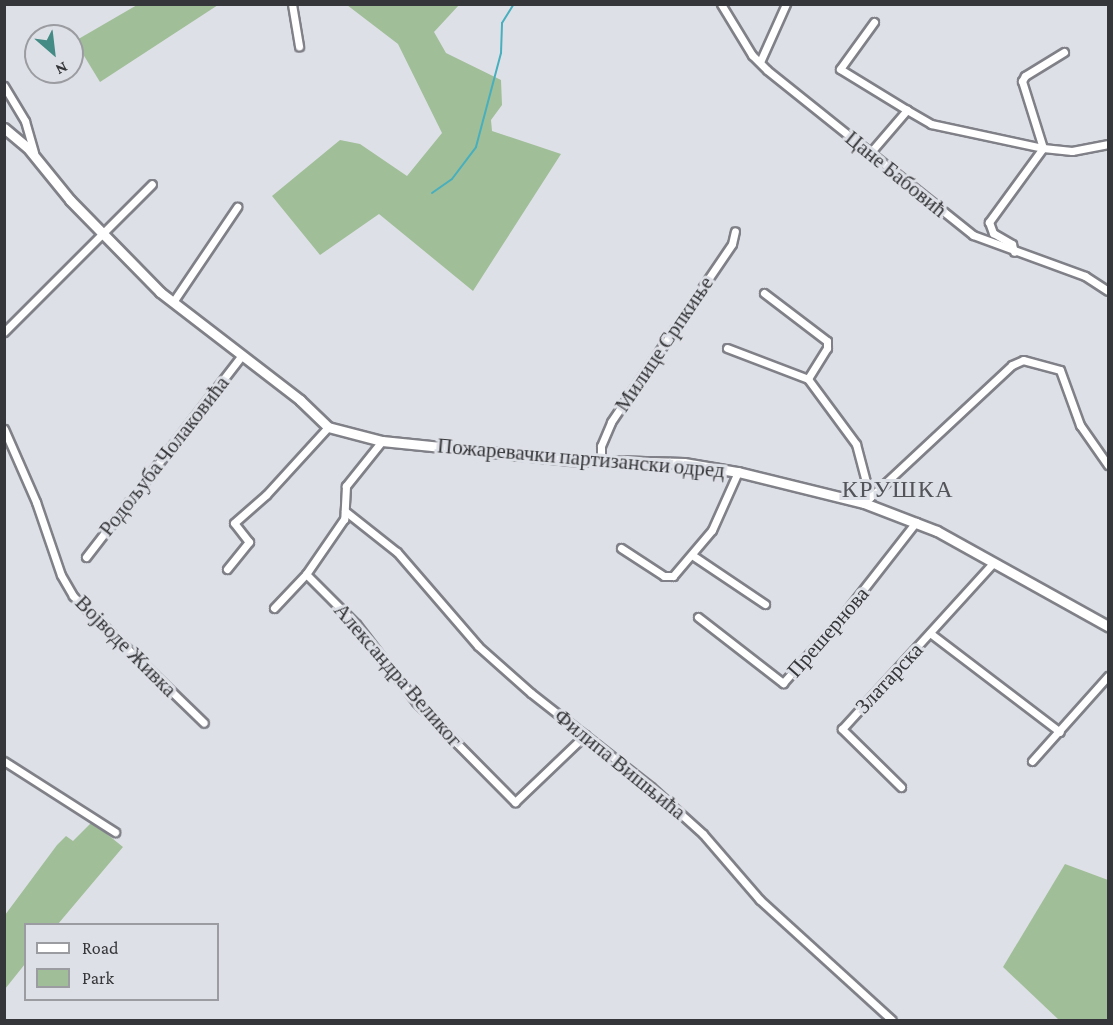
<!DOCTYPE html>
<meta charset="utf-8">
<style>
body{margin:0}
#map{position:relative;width:1113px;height:1025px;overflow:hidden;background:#dee0e7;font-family:"Crimson Pro",serif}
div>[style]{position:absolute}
.green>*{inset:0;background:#a0be97}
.stream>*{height:2px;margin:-1px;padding:0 1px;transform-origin:1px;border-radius:1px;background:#47afbe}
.roads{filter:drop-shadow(2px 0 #808188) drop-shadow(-2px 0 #808188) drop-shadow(0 2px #808188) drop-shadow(0 -2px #808188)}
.street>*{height:7px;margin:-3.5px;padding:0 3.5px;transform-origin:3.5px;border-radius:3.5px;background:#fff}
.secondary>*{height:9px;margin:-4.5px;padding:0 4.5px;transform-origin:4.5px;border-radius:4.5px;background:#fff}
span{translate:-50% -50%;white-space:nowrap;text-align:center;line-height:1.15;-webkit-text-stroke:6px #dee0e7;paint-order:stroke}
.street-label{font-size:21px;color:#353639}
.quarter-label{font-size:24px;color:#52545a;letter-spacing:1.5px}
.frame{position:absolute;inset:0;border:6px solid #353639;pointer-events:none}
.legend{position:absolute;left:24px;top:923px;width:195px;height:78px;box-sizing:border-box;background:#dee0e7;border:2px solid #9a9ca1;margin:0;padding:8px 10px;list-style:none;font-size:18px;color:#353639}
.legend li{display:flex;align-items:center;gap:12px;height:30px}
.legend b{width:30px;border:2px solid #9a9ca1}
.north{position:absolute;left:24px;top:24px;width:60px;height:60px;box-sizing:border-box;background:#dee0e7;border:2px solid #9a9ca1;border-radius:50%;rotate:152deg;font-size:16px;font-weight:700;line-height:24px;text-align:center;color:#353639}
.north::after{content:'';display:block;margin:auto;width:21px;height:27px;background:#448b85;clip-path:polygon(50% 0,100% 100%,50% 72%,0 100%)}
</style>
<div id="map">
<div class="green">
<div style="clip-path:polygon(137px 5px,218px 5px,100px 82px,75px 41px)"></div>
<div style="clip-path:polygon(347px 5px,459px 5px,434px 32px,446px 53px,501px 80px,502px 105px,491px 120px,492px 131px,561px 154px,473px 291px,379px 214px,320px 255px,272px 196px,340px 140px,360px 144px,407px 176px,442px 133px,398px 44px)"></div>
<div style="clip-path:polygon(92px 822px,123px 847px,58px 924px,26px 924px,25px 964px,5px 989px,5px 915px,57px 845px,66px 836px,73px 841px)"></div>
<div style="clip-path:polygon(1065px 864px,1108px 880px,1108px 1020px,1059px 1020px,1003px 967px)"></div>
</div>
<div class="stream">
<div style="left:432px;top:193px;width:24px;rotate:-35deg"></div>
<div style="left:452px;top:179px;width:40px;rotate:-53deg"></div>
<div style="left:476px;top:147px;width:97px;rotate:-75.1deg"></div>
<div style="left:501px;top:53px;width:30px;rotate:-88deg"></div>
<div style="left:502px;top:23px;width:22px;rotate:-58deg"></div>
</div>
<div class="roads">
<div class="street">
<div style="left:292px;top:4px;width:43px;rotate:80.5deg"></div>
<div style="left:721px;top:4px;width:60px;rotate:58.7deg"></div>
<div style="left:752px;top:55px;width:21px;rotate:45deg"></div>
<div style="left:767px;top:70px;width:264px;rotate:38.7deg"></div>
<div style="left:973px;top:235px;width:119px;rotate:20.1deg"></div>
<div style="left:1085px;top:276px;width:27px;rotate:33deg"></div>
<div style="left:874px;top:22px;width:58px;rotate:125.9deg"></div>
<div style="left:840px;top:69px;width:79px;rotate:31.5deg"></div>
<div style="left:1064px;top:52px;width:46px;rotate:148.4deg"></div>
<div style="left:1025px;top:76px;width:6px;rotate:121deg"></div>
<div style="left:1022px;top:81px;width:70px;rotate:72.6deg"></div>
<div style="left:1043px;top:148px;width:29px;rotate:6deg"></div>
<div style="left:1072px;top:151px;width:37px;rotate:-11deg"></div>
<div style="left:760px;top:62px;width:64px;rotate:-65.9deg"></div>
<div style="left:4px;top:86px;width:41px;rotate:59deg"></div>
<div style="left:25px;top:121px;width:33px;rotate:74deg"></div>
<div style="left:870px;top:153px;width:57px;rotate:-49.3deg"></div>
<div style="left:907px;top:110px;width:28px;rotate:30deg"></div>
<div style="left:931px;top:124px;width:115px;rotate:12.1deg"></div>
<div style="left:1043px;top:148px;width:92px;rotate:126.1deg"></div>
<div style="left:989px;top:222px;width:12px;rotate:70deg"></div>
<div style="left:993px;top:233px;width:22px;rotate:30deg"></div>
<div style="left:1012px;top:244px;width:8px;rotate:76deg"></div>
<div style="left:764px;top:293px;width:79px;rotate:37.3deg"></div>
<div style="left:827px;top:341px;width:7px;rotate:90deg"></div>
<div style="left:827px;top:348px;width:36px;rotate:122deg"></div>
<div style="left:173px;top:302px;width:115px;rotate:-56deg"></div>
<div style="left:4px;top:332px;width:209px;rotate:-45deg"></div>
<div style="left:727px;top:348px;width:87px;rotate:20.9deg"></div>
<div style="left:808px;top:379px;width:81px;rotate:53.6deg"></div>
<div style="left:856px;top:444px;width:55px;rotate:75.2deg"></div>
<div style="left:4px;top:429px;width:80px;rotate:66.3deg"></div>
<div style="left:36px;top:502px;width:77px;rotate:71.1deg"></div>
<div style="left:61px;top:575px;width:24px;rotate:60deg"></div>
<div style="left:73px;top:596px;width:182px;rotate:44.1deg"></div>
<div style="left:382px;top:441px;width:58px;rotate:128.7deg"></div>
<div style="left:346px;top:486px;width:33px;rotate:93deg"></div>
<div style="left:344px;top:519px;width:67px;rotate:124.6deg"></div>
<div style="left:306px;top:574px;width:71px;rotate:45deg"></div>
<div style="left:356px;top:624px;width:98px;rotate:52.4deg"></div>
<div style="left:416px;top:702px;width:141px;rotate:45.3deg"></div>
<div style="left:515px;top:802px;width:97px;rotate:-43.7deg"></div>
<div style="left:601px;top:461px;width:15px;rotate:-90deg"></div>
<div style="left:601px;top:446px;width:26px;rotate:-67deg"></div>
<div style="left:611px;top:422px;width:215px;rotate:-55.8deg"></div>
<div style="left:732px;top:244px;width:13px;rotate:-77deg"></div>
<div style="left:864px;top:503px;width:202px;rotate:-43deg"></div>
<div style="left:1012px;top:365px;width:12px;rotate:-24deg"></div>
<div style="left:1023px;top:360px;width:38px;rotate:15deg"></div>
<div style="left:1060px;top:370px;width:59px;rotate:70deg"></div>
<div style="left:1080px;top:425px;width:49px;rotate:55deg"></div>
<div style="left:345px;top:511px;width:66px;rotate:38.3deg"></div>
<div style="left:397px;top:552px;width:124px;rotate:49.2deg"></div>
<div style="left:478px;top:646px;width:71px;rotate:41.6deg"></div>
<div style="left:531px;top:693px;width:152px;rotate:38.1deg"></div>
<div style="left:651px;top:787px;width:70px;rotate:42.1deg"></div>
<div style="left:703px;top:834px;width:87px;rotate:49.2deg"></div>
<div style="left:760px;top:900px;width:178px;rotate:42.3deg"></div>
<div style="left:621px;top:548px;width:51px;rotate:33.1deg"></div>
<div style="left:664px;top:576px;width:9px"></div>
<div style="left:673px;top:576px;width:60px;rotate:-49.7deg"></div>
<div style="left:712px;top:530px;width:64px;rotate:-65.9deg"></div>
<div style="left:692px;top:555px;width:88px;rotate:33.9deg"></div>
<div style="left:86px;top:557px;width:255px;rotate:-52.3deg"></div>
<div style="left:227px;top:569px;width:35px;rotate:-51deg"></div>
<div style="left:249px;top:542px;width:24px;rotate:-128deg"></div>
<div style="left:234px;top:523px;width:43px;rotate:-41.2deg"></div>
<div style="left:266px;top:495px;width:92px;rotate:-47.6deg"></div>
<div style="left:274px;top:608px;width:47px;rotate:-46.7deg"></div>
<div style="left:698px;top:617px;width:108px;rotate:37.8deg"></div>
<div style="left:783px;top:683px;width:87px;rotate:-48.3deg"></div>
<div style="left:841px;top:618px;width:122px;rotate:-52deg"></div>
<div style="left:930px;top:633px;width:163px;rotate:37.3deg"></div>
<div style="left:4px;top:761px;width:132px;rotate:32.6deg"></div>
<div style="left:1032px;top:761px;width:114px;rotate:-48.2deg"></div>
<div style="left:901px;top:787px;width:83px;rotate:-135.5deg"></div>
<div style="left:842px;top:729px;width:223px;rotate:-47.7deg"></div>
</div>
<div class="secondary">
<div style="left:4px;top:128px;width:30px;rotate:40deg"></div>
<div style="left:27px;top:147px;width:68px;rotate:50.9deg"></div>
<div style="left:70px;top:200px;width:129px;rotate:45.6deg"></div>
<div style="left:160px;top:292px;width:177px;rotate:37.6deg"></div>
<div style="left:300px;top:400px;width:39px;rotate:44deg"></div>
<div style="left:328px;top:427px;width:56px;rotate:14.5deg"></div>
<div style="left:382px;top:441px;width:187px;rotate:5.8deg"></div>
<div style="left:568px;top:460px;width:116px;rotate:1.5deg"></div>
<div style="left:684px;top:463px;width:55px;rotate:9.5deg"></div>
<div style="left:738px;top:472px;width:130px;rotate:13.8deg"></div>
<div style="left:864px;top:503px;width:78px;rotate:21deg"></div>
<div style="left:937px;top:531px;width:196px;rotate:29.1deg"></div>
</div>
</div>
<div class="street-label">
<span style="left:896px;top:174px;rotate:39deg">Цане Бабовић</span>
<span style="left:664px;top:344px;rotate:-56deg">Милице Српкиње</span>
<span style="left:164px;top:456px;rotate:-52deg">Родољуба Чолаковића</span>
<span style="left:581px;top:458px;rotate:5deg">Пожаревачки партизански одред</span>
<span style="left:828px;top:632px;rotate:-49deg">Прешернова</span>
<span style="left:126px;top:646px;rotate:45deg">Војводе Живка</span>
<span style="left:398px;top:675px;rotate:49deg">Александра Великог</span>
<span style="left:889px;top:678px;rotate:-47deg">Златарска</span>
<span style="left:620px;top:764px;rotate:39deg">Филипа Вишњића</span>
</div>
<div class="quarter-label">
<span style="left:898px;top:489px">КРУШКА</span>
</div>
<div class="frame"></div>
<ul class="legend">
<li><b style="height:8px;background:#fff"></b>Road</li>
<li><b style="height:16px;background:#a0be97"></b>Park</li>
</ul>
<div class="north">N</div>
</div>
